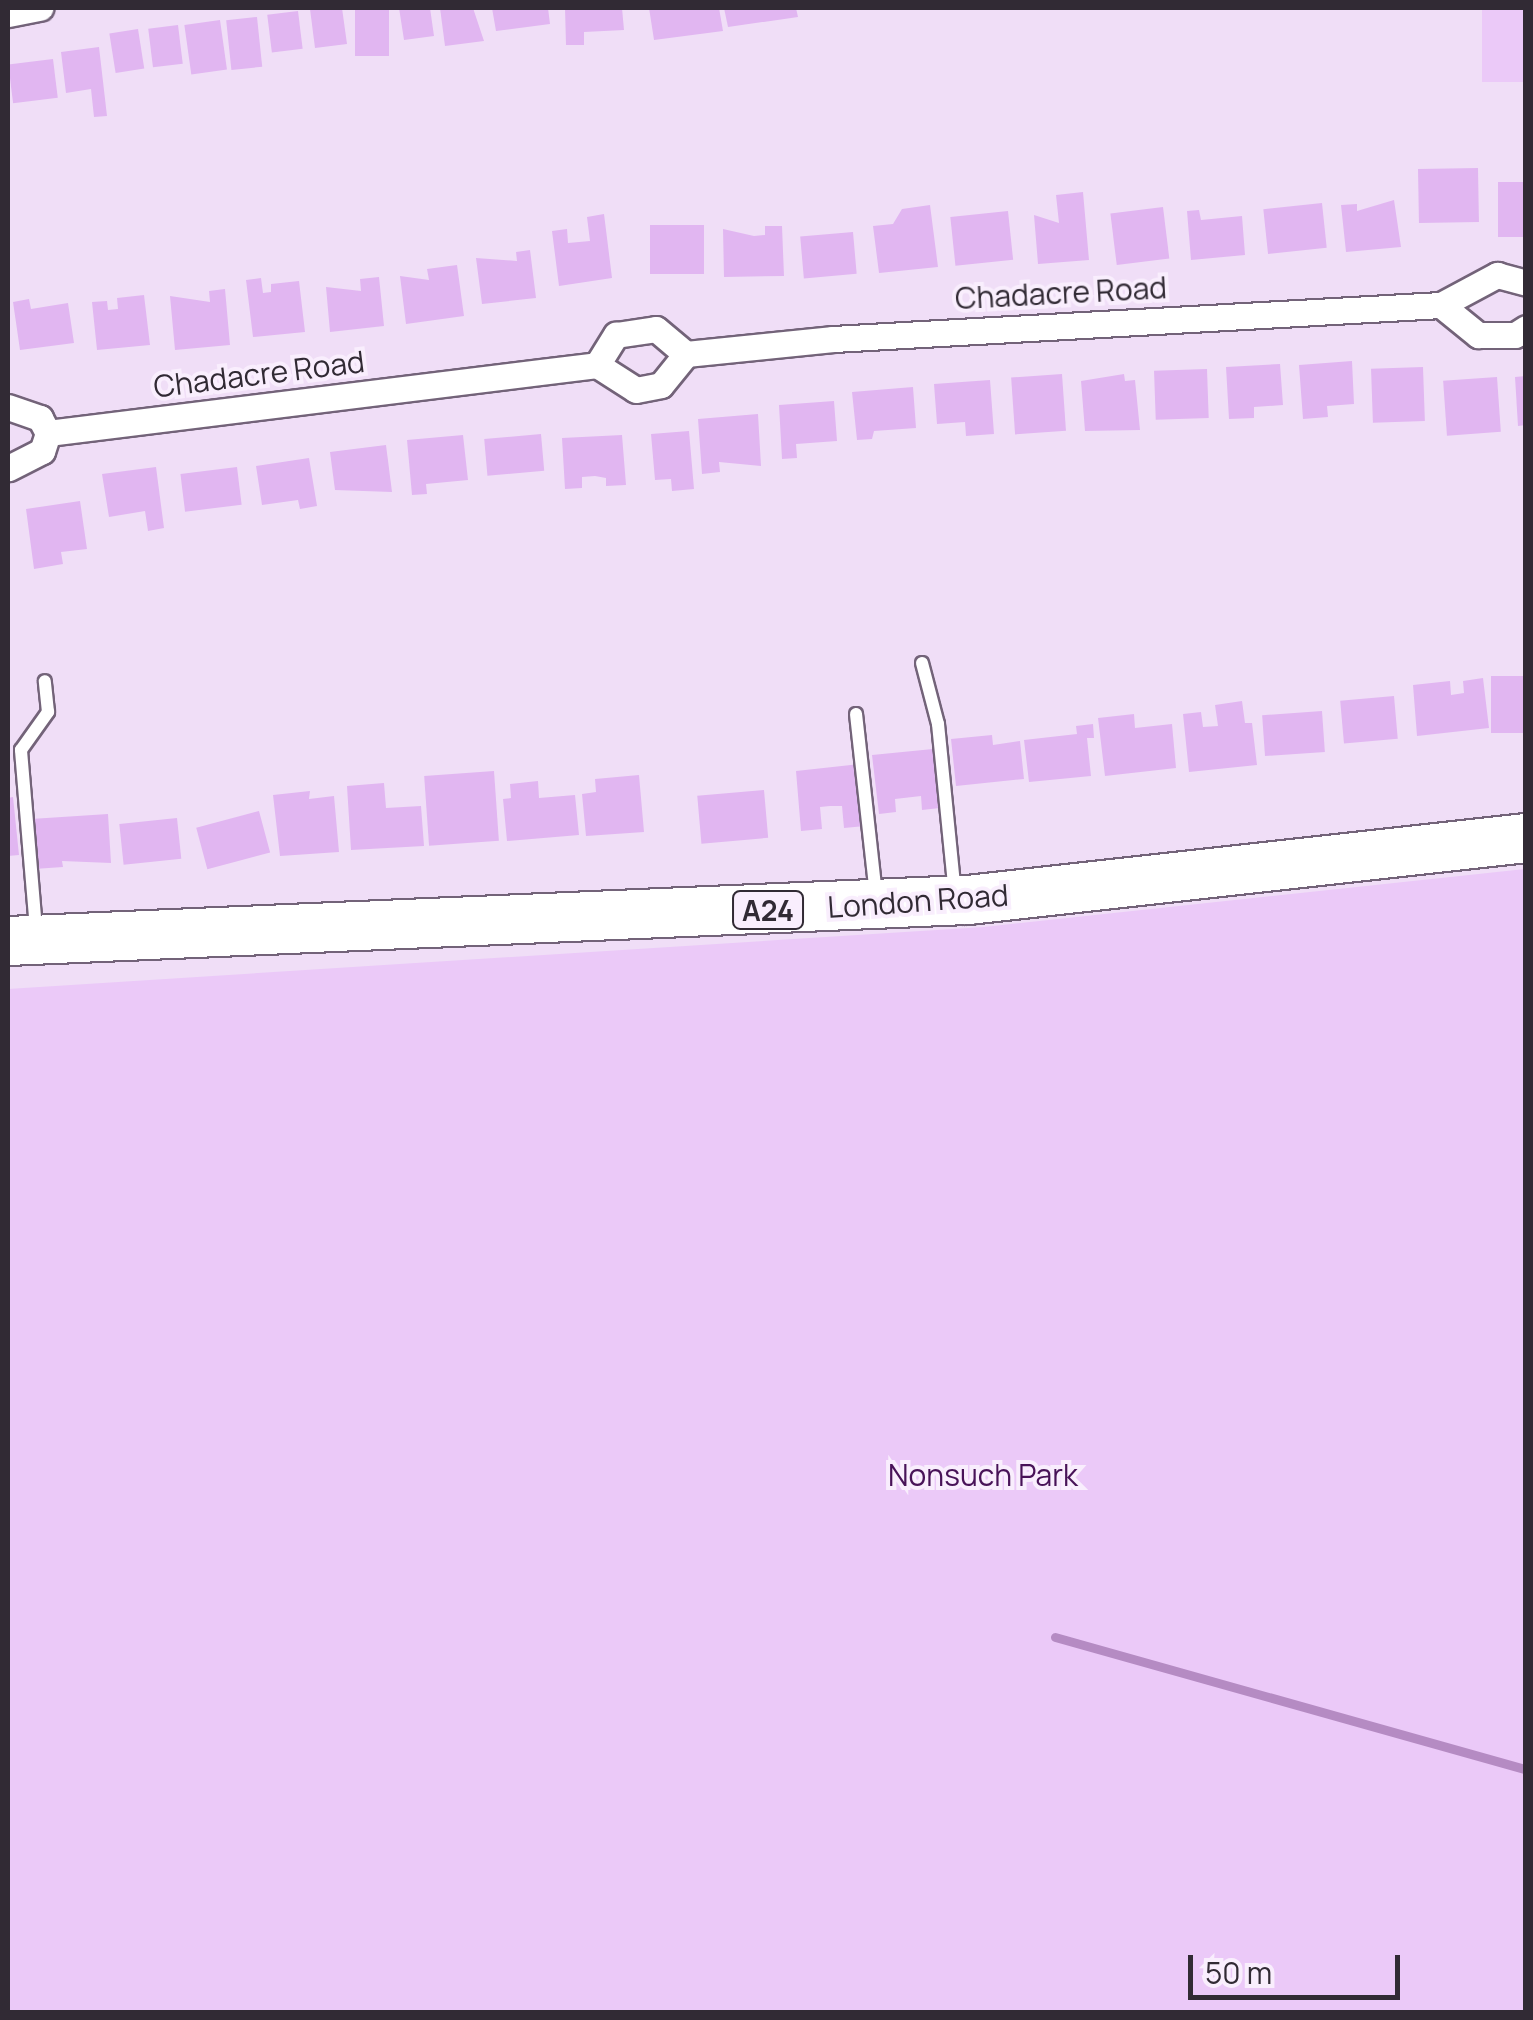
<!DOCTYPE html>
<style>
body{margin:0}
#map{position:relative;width:1533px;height:2020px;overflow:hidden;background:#f0def7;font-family:Manrope,sans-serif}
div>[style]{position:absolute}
.green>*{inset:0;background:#ebc9f8;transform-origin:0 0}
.stream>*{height:9px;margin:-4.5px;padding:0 4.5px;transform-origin:4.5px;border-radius:4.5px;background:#b58bc3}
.building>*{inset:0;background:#e1b6f1;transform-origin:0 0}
.roads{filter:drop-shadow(2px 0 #736379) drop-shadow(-2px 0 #736379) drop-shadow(0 2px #736379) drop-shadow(0 -2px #736379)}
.lane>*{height:12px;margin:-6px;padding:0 6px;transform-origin:6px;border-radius:6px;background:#fff}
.street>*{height:25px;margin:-12.5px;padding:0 12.5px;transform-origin:12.5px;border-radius:12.5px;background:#fff}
.highway>*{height:48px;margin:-24px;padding:0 24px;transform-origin:24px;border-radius:24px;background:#fff}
span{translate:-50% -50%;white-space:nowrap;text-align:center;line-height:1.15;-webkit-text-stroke:8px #f9eefd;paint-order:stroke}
.shield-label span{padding:2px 8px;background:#f9eefd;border:2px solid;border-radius:8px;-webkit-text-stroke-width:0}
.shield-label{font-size:28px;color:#312a34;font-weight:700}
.street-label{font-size:30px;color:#312a34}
.park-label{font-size:30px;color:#481358}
.frame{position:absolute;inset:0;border:10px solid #312a34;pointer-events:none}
.scale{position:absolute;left:1188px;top:1955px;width:212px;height:45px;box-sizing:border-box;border:5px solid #312a34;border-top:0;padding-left:12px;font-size:30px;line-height:35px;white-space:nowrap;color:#312a34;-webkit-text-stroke:8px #f9eefd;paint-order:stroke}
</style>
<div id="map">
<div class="green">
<div style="left:1482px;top:8px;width:43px;height:74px"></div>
<div style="clip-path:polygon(1525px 869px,1525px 2012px,8px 2012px,8px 989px,984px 927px)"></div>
</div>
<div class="stream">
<div style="left:1055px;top:1637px;width:489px;rotate:15.7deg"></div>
</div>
<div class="building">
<div style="clip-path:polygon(324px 8px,342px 8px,347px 44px,315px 48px,310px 9px)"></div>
<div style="left:355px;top:8px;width:34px;height:48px"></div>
<div style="clip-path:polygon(399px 8px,430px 8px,434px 36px,404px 40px)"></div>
<div style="clip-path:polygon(440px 8px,473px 8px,484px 41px,445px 46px)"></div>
<div style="clip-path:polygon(492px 8px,548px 8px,550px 24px,496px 31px)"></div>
<div style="clip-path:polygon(565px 8px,622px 8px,624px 30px,584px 32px,584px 45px,566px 45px)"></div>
<div style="clip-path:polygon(649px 8px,719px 8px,723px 31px,654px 40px)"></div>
<div style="clip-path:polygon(724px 8px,796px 8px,798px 17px,728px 27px)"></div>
<div style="left:298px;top:11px;width:38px;height:31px;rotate:83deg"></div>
<div style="left:257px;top:17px;width:50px;height:31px;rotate:84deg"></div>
<div style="left:220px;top:20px;width:50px;height:36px;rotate:82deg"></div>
<div style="left:178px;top:25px;width:39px;height:30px;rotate:83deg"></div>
<div style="left:138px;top:29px;width:40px;height:29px;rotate:81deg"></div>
<div style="clip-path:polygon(99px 47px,107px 116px,94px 117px,91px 89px,66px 93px,61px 52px)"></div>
<div style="left:53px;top:59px;width:39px;height:45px;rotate:83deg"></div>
<div style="left:1478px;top:168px;width:54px;height:60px;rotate:89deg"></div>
<div style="left:1526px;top:182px;width:55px;height:28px;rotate:90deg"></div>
<div style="clip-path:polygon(1083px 192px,1089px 260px,1038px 264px,1034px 215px,1059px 223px,1056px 195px)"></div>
<div style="clip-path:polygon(1394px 200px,1401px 247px,1346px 252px,1341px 205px,1357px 204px,1357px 211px)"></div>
<div style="left:1322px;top:203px;width:45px;height:59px;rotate:84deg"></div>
<div style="clip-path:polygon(930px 205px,938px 267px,879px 273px,873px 226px,893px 224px,902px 209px)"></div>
<div style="left:1163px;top:207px;width:52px;height:53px;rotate:83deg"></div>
<div style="clip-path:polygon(1199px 210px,1201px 220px,1242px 216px,1245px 255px,1191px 260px,1187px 211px)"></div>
<div style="left:1008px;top:211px;width:49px;height:58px;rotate:84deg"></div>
<div style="clip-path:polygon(604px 214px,612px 278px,559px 286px,552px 231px,567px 229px,568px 243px,590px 241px,587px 217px)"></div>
<div style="left:650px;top:225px;width:54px;height:49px"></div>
<div style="clip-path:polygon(765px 226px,782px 226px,784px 276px,724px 277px,723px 229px,754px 236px,765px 235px)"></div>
<div style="left:853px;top:232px;width:42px;height:53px;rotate:85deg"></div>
<div style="clip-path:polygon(530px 250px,536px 298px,482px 304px,476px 258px,517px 261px,516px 252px)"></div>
<div style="clip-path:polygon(457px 265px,464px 316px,406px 324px,400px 276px,429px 280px,427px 269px)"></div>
<div style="clip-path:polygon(379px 277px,384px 326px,330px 332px,326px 287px,361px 291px,360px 279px)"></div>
<div style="clip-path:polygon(261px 278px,263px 293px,271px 292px,271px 284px,299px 281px,305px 332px,253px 337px,246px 280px)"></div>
<div style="clip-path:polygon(225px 289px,230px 345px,175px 350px,170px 296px,210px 302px,209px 291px)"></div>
<div style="clip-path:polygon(144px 295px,150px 345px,97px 350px,92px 302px,107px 301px,108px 310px,118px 309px,117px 298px)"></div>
<div style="clip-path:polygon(29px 299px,31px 309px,68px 303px,74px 343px,20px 350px,13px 302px)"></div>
<div style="clip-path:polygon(1352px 361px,1354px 404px,1327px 406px,1328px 417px,1303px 419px,1299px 365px)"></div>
<div style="clip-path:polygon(1280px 364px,1283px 405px,1254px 407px,1254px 418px,1229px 419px,1226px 367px)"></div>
<div style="left:1423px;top:367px;width:54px;height:52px;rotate:88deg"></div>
<div style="left:1207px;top:369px;width:49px;height:53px;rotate:88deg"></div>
<div style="left:1062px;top:374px;width:57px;height:51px;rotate:86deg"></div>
<div style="clip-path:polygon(1124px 374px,1125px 381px,1135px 380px,1140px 430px,1085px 431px,1081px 381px)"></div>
<div style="clip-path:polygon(1526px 376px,1526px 425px,1518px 426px,1515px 377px)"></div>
<div style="left:1497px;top:377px;width:55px;height:54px;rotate:86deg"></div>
<div style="clip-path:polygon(990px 380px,994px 434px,966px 436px,965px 422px,937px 424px,934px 384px)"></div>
<div style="clip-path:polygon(913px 387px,916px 428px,874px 431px,872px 439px,857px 440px,852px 392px)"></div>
<div style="clip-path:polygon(834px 401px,837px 441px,796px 444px,797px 458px,782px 459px,779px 405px)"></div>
<div style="clip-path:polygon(758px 414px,761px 466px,719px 462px,720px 472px,702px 474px,698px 419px)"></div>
<div style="clip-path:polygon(689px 431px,694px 489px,672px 491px,671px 479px,655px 480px,651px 434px)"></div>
<div style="left:541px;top:434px;width:37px;height:57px;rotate:85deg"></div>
<div style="clip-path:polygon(463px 435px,468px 480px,426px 484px,427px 494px,412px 495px,407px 440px)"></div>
<div style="clip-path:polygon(622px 435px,626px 485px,606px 486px,606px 478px,595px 476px,582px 477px,582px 488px,565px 489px,562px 438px)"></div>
<div style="clip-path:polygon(386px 445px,392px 492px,335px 490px,330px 452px)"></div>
<div style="clip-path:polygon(309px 458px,317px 506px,300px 509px,298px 500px,262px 505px,256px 466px)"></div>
<div style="clip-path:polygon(156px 467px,164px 528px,148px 531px,145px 511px,109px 517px,102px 474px)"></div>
<div style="left:237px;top:467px;width:38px;height:57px;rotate:83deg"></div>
<div style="clip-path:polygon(80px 501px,87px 549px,61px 552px,63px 564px,34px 569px,26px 509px)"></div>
<div style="left:1526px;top:676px;width:57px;height:35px;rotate:90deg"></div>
<div style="clip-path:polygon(1483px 678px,1489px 728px,1417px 736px,1413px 685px,1450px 681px,1451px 695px,1464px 693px,1463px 681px)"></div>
<div style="left:1394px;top:696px;width:43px;height:54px;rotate:85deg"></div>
<div style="clip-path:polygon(1242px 701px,1245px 723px,1252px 723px,1257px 765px,1189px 772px,1183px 714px,1201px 712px,1203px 727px,1218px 726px,1215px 705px)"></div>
<div style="left:1322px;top:711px;width:41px;height:60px;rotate:86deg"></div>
<div style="clip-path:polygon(1134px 714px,1135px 728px,1172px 724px,1176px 768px,1105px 776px,1098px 718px)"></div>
<div style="clip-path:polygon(1093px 724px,1094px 738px,1087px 738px,1091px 776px,1029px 782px,1024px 740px,1077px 734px,1076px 726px)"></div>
<div style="clip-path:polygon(992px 735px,993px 745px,1020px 741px,1024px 779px,956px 786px,951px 739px)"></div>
<div style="clip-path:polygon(933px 749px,940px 808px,922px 810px,921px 796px,895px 799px,896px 812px,879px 814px,872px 755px)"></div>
<div style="clip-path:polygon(860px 764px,865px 826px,844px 828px,842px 806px,830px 806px,820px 807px,822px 829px,801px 831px,796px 771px)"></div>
<div style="left:494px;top:771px;width:70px;height:70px;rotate:86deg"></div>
<div style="clip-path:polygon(639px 775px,644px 832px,586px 836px,582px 794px,596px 792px,595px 779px)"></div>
<div style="clip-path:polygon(538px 781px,539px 798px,575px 795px,579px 835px,507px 841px,503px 799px,511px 798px,510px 784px)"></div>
<div style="clip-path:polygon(384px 783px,386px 808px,421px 806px,424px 846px,351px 850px,347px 786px)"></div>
<div style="left:764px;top:790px;width:48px;height:67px;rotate:85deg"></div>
<div style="clip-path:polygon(310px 791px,309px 799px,334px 796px,339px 852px,280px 856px,273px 795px)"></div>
<div style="clip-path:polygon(13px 797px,19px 855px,8px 856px,8px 798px)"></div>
<div style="left:259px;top:811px;width:43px;height:65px;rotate:75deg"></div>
<div style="clip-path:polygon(108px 814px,111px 863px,62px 861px,63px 867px,34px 869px,31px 819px)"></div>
<div style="left:177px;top:818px;width:41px;height:58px;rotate:84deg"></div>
</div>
<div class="roads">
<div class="lane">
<div style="left:922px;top:663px;width:63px;rotate:75.3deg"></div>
<div style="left:938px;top:724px;width:170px;rotate:84.3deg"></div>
<div style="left:856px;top:714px;width:182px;rotate:83.7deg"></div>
<div style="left:36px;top:929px;width:180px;rotate:-94.8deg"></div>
<div style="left:21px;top:750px;width:47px;rotate:-54.6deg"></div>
<div style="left:48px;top:712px;width:31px;rotate:-96deg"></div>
</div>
<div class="street">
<div style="left:8px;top:14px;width:33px;rotate:-11deg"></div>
<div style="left:1441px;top:305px;width:48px;rotate:39deg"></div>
<div style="left:1478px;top:335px;width:37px"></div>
<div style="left:1515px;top:335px;width:13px;rotate:-32deg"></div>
<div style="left:597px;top:365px;width:36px;rotate:-58deg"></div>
<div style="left:616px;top:335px;width:40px;rotate:-8.5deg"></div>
<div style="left:656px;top:329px;width:39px;rotate:40deg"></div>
<div style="left:686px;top:354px;width:148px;rotate:-5.8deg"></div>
<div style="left:833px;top:339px;width:609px;rotate:-3.2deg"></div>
<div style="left:1441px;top:305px;width:64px;rotate:-28.2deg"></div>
<div style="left:1497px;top:275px;width:30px;rotate:15deg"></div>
<div style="left:8px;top:407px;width:34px;rotate:19deg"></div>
<div style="left:40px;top:418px;width:17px;rotate:62deg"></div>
<div style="left:48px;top:433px;width:19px;rotate:108deg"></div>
<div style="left:42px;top:451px;width:38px;rotate:153deg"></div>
<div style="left:48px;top:433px;width:553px;rotate:-7.06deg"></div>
<div style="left:597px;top:365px;width:46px;rotate:32.7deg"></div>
<div style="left:636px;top:390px;width:25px;rotate:-11deg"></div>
<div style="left:661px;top:385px;width:40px;rotate:-51deg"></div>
</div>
<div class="highway">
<div style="left:8px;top:941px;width:961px;rotate:-2.45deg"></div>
<div style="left:968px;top:900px;width:561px;rotate:-6.34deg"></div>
</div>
</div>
<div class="shield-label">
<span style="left:768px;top:910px">A24</span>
</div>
<div class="street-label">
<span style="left:1061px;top:293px;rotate:-3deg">Chadacre Road</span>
<span style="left:259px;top:374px;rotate:-7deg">Chadacre Road</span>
<span style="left:918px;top:901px;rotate:-4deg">London Road</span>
</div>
<div class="park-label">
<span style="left:983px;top:1475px">Nonsuch Park</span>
</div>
<div class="frame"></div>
<div class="scale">50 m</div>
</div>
